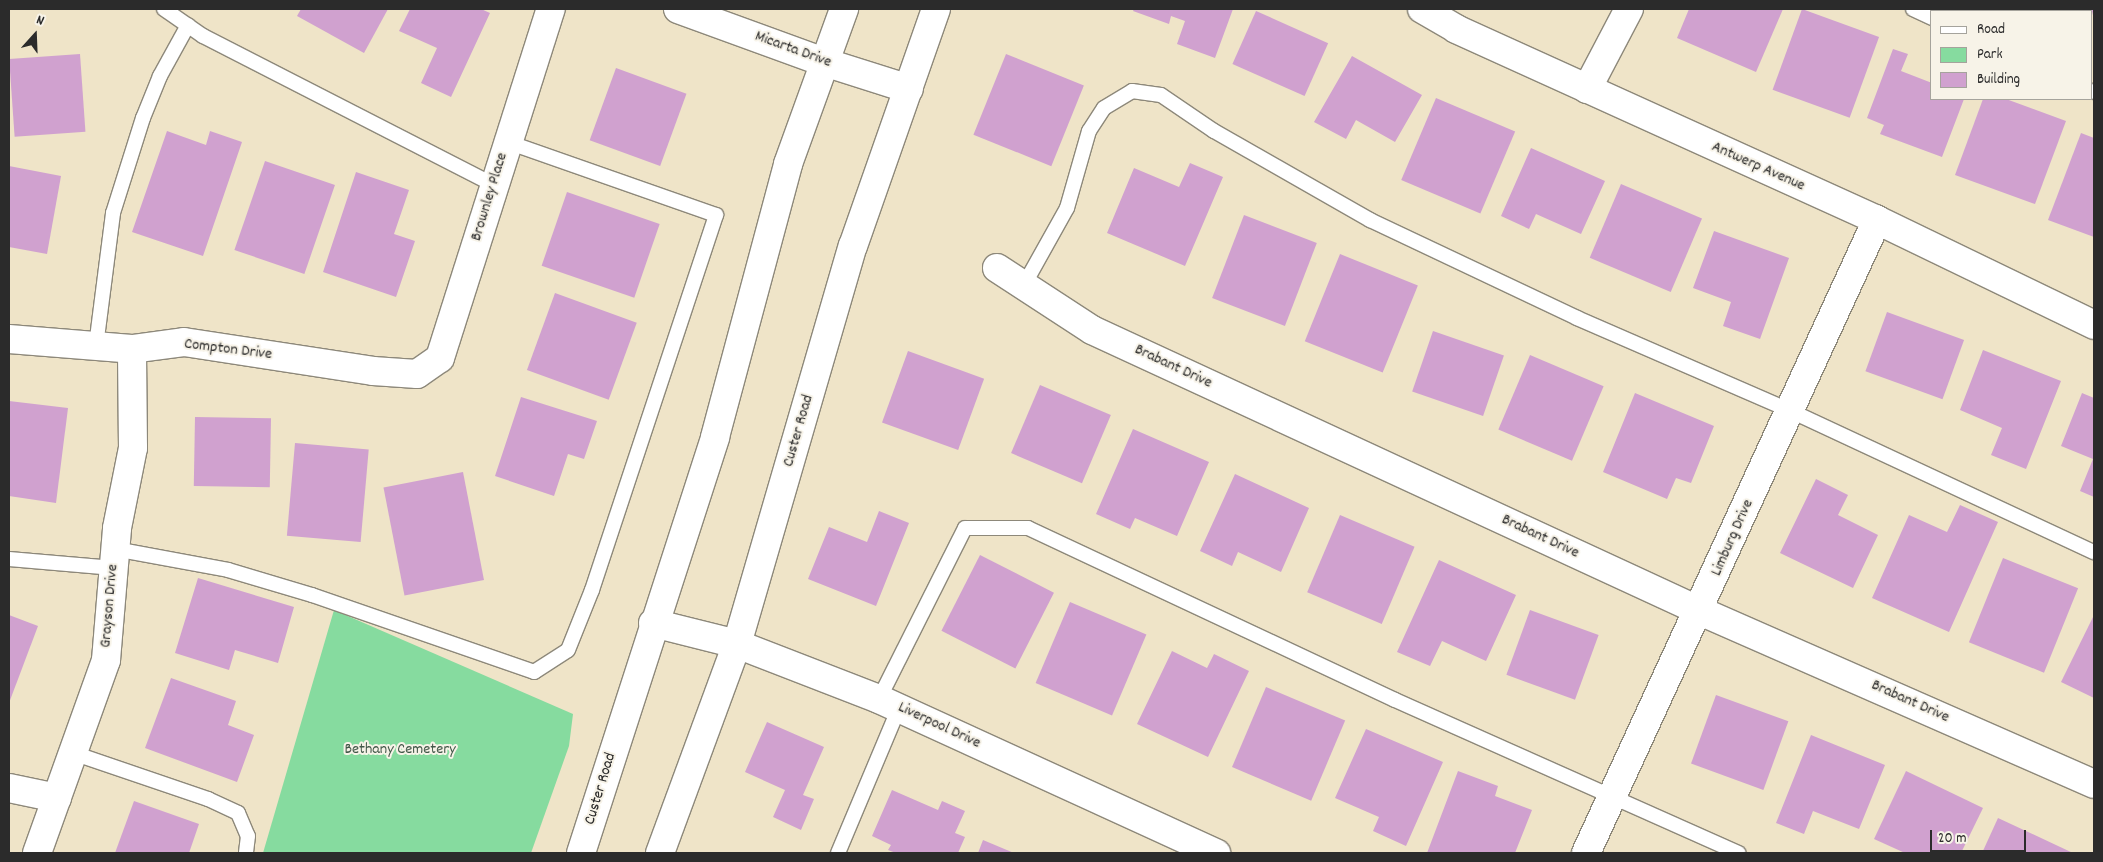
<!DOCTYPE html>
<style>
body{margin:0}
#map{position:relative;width:2103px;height:862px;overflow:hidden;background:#efe4c8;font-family:Dekko,sans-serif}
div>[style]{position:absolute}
.green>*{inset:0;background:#86db9f}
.building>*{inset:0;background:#d0a1cf;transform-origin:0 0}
.roads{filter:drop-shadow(1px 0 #8d887a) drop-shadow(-1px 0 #8d887a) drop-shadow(0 1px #8d887a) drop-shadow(0 -1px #8d887a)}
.service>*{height:14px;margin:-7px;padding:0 7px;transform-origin:7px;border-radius:7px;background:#fff}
.minor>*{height:28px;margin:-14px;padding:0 14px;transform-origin:14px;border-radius:14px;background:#fff}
.tertiary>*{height:28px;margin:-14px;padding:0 14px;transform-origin:14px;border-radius:14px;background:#fff}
.primary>*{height:28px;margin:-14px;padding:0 14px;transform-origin:14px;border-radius:14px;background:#fff}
span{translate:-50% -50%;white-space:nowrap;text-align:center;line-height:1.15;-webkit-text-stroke:4px #f7f3e8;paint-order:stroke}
.street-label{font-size:16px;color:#2b2b2b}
.park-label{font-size:16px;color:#425748}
.frame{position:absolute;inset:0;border:10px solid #2b2b2b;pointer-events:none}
.legend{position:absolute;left:1930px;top:10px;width:162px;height:90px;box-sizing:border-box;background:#f7f3e8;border:1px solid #a5a39c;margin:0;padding:6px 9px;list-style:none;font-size:15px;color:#2b2b2b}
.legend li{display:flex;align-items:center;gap:10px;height:25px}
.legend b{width:25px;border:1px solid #a5a39c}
.north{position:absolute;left:10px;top:10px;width:50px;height:50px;-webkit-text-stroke:4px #f7f3e8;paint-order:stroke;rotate:20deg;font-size:14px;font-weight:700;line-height:20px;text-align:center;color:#2b2b2b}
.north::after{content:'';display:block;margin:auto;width:18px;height:22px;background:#2b2b2b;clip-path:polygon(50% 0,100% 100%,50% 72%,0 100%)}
.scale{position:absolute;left:1930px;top:830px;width:96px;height:22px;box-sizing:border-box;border:2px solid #2b2b2b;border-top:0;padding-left:6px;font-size:15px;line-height:18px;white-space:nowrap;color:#2b2b2b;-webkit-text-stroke:4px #f7f3e8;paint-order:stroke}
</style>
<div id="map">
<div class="green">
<div style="clip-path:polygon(334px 610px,573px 714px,569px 746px,531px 853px,263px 853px)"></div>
</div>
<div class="building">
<div style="clip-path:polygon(301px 9px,388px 9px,364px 53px,297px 16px)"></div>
<div style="clip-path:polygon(410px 9px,481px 9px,490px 13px,451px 97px,421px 83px,437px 48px,399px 31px)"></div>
<div style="clip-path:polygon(1134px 9px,1233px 9px,1215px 58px,1177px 44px,1185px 21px,1171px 16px,1169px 24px,1133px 11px)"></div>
<div style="clip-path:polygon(1689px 9px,1783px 9px,1756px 72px,1677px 38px)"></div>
<div style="left:1802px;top:9px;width:82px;height:86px;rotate:20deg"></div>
<div style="clip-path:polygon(2066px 9px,2094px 9px,2094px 20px,2092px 11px)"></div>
<div style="left:1256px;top:11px;width:79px;height:58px;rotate:24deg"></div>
<div style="clip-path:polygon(1893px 49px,1908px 54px,1901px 71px,1932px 83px,1932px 99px,1964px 99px,1942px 157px,1880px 134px,1884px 125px,1867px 118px)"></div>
<div style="left:80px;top:54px;width:78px;height:71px;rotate:86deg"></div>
<div style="left:1006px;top:54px;width:84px;height:87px;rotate:22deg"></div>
<div style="clip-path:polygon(1352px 56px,1422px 95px,1395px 142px,1356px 120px,1346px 139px,1314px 122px)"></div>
<div style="left:616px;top:68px;width:75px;height:77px;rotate:20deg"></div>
<div style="left:1436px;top:98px;width:86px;height:89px;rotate:23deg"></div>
<div style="clip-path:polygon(1983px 99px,2006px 99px,2066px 121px,2035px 204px,1955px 175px)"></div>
<div style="clip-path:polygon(167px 131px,206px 145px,210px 131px,242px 142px,203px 256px,132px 232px)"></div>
<div style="clip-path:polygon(2081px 133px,2094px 138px,2094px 237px,2048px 220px)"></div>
<div style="clip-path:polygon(1531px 148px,1605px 181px,1581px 234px,1536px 214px,1529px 229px,1501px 216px)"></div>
<div style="left:265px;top:161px;width:74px;height:94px;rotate:19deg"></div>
<div style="clip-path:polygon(1190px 163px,1223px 177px,1185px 266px,1107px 233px,1134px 168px,1179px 187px)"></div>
<div style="clip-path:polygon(9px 166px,61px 176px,47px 254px,9px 247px)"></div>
<div style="clip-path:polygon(356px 172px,409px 190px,394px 234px,415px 241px,396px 297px,323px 272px)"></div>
<div style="left:1621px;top:184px;width:88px;height:80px;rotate:23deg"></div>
<div style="left:567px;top:192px;width:98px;height:78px;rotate:19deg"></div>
<div style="left:1244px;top:215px;width:78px;height:89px;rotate:21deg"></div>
<div style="clip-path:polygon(1714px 231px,1789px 258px,1760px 339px,1723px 326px,1731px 302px,1693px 288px)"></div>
<div style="left:1340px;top:254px;width:84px;height:94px;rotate:22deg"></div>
<div style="left:555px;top:293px;width:87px;height:82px;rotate:20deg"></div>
<div style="left:1887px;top:312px;width:82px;height:63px;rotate:20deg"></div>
<div style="left:1433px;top:331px;width:75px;height:64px;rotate:19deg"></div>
<div style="clip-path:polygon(1983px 350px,2061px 381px,2026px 469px,1991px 455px,2002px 428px,1960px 410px)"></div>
<div style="left:908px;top:351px;width:81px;height:76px;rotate:20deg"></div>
<div style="left:1530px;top:355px;width:80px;height:81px;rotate:23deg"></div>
<div style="left:1040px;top:385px;width:77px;height:74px;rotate:23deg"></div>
<div style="clip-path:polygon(1635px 393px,1714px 426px,1691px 483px,1676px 478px,1667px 499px,1603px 472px)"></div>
<div style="clip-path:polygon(2082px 393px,2094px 398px,2094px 497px,2080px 491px,2093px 459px,2061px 446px)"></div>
<div style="clip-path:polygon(521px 397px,597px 421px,584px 459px,568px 454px,554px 496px,495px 476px)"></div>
<div style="clip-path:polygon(9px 401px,68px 408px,56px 503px,9px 496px)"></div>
<div style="left:195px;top:417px;width:76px;height:69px;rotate:1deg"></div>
<div style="clip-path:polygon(1133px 429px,1209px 462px,1177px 536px,1135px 518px,1130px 529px,1096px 514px)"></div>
<div style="left:295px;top:443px;width:74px;height:93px;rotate:5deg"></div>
<div style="left:463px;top:472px;width:110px;height:81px;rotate:79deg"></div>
<div style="clip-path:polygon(1235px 474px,1309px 508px,1281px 572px,1238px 552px,1232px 566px,1200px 551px)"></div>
<div style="clip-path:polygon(1816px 479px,1848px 495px,1838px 515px,1878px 535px,1853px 588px,1780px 553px)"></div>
<div style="clip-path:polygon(1960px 505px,1998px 522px,1949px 632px,1872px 598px,1909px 515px,1947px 532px)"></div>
<div style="clip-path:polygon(879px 511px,909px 523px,876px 606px,808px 579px,829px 527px,867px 542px)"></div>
<div style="left:1340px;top:515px;width:81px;height:84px;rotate:23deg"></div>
<div style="left:980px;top:555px;width:83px;height:85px;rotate:27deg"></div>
<div style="left:2003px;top:558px;width:81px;height:91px;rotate:22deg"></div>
<div style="clip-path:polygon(1439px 560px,1516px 595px,1486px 661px,1442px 641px,1430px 666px,1397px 652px)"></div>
<div style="clip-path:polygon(198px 578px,294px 607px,278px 663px,235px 650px,229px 670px,175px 653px)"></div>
<div style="left:1070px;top:602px;width:83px;height:88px;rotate:23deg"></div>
<div style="left:1530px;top:610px;width:73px;height:69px;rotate:20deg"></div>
<div style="clip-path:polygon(9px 615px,38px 626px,9px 703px)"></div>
<div style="clip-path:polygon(2094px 615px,2094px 698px,2061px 682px)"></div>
<div style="clip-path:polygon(1172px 651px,1207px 668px,1214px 654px,1249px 671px,1208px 757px,1137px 724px)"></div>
<div style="clip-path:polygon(171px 678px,236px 701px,228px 725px,254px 735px,237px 782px,145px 748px)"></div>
<div style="left:1266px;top:687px;width:86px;height:87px;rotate:23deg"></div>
<div style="left:1716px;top:695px;width:77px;height:73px;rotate:20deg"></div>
<div style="clip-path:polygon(767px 722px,824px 747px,803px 795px,814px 799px,801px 830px,773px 817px,785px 790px,745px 772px)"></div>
<div style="clip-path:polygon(1366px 729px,1443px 762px,1406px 846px,1373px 831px,1379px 817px,1335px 798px)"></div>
<div style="clip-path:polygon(1811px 735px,1885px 765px,1859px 829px,1813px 811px,1804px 834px,1776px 823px)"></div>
<div style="clip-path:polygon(1458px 771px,1498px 786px,1495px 796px,1532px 810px,1515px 853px,1427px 853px)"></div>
<div style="clip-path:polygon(1906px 771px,1983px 808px,1961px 853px,1905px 853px,1874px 839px)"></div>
<div style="clip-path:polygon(892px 790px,938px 810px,942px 801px,965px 811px,955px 833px,965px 837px,958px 853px,896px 853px,888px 850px,891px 845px,872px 836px)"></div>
<div style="clip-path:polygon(134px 801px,199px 824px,189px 853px,115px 853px)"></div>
<div style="clip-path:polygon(1998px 818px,2073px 853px,1982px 853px)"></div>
<div style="clip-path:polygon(983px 840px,1014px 853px,978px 853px)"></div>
</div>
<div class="roads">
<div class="service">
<div style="left:164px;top:9px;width:47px;rotate:34.7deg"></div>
<div style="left:203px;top:36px;width:327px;rotate:27.1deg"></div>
<div style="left:1913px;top:9px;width:21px;rotate:25deg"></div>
<div style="left:2092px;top:91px;width:2px;rotate:27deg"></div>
<div style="left:1024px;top:285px;width:88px;rotate:-60.8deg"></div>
<div style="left:1067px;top:208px;width:80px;rotate:-74.1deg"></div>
<div style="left:1089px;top:131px;width:27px;rotate:-57deg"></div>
<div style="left:1104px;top:108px;width:33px;rotate:-31deg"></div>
<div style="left:1132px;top:91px;width:29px;rotate:8deg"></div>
<div style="left:1161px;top:95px;width:64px;rotate:34.2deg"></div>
<div style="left:1214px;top:131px;width:180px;rotate:29.7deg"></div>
<div style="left:1370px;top:220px;width:229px;rotate:25.3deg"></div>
<div style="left:1577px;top:318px;width:233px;rotate:23.5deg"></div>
<div style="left:1791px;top:411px;width:334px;rotate:25deg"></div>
<div style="left:96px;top:346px;width:134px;rotate:-82.7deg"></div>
<div style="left:113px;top:213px;width:100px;rotate:-72.5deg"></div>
<div style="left:143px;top:118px;width:45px;rotate:-68deg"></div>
<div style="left:160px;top:76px;width:58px;rotate:-61.2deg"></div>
<div style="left:115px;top:549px;width:115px;rotate:10.5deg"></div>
<div style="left:228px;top:570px;width:88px;rotate:16.6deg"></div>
<div style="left:312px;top:595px;width:235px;rotate:19.1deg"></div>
<div style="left:534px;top:672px;width:40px;rotate:-32.9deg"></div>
<div style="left:568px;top:650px;width:65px;rotate:-68.2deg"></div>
<div style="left:592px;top:590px;width:395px;rotate:-71.7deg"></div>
<div style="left:716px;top:215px;width:221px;rotate:-160.7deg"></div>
<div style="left:9px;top:559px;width:105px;rotate:4.9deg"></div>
<div style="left:879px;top:699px;width:191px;rotate:-63.3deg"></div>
<div style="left:965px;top:528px;width:63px"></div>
<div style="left:1028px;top:528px;width:405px;rotate:25.1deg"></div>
<div style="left:1395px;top:700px;width:376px;rotate:24deg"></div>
<div style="left:73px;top:753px;width:143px;rotate:18.8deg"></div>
<div style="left:208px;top:799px;width:33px;rotate:25deg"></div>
<div style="left:238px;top:813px;width:25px;rotate:67deg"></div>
<div style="left:248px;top:836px;width:17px;rotate:97deg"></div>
<div style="left:838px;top:853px;width:157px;rotate:-67.2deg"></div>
</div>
<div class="minor">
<div style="left:1422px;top:9px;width:39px;rotate:30deg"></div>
<div style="left:1456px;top:29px;width:462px;rotate:24.4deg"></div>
<div style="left:1877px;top:220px;width:241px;rotate:25.8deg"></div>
<div style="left:1587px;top:89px;width:90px;rotate:-62.3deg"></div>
<div style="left:997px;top:268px;width:113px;rotate:33.1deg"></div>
<div style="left:1092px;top:330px;width:670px;rotate:24.81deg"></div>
<div style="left:1700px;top:611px;width:430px;rotate:23.7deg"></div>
<div style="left:9px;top:339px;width:123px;rotate:4.6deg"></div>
<div style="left:132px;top:349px;width:52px;rotate:-7.7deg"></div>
<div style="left:184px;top:342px;width:191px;rotate:8.7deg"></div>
<div style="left:373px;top:371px;width:44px;rotate:3.9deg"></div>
<div style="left:417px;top:374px;width:28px;rotate:-35deg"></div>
<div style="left:440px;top:358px;width:366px;rotate:-72.4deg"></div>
<div style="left:653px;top:623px;width:87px;rotate:14deg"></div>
<div style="left:737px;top:644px;width:152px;rotate:21.2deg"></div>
<div style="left:879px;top:699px;width:371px;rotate:24.6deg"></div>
<div style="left:9px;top:788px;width:49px;rotate:11.8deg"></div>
<div style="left:37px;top:853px;width:205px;rotate:-70.3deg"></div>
<div style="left:106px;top:660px;width:132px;rotate:-85.2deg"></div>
<div style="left:117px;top:528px;width:82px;rotate:-78.7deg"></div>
<div style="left:133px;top:448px;width:99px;rotate:-90.6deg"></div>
<div style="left:1586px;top:853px;width:697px;rotate:-65.31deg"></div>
</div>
<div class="tertiary">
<div style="left:678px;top:9px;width:155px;rotate:20deg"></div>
<div style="left:824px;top:62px;width:89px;rotate:17.6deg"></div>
</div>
<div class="primary">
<div style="left:581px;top:853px;width:437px;rotate:-72.1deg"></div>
<div style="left:715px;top:437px;width:283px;rotate:-75deg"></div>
<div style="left:788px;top:164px;width:165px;rotate:-70.1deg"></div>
<div style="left:660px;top:853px;width:223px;rotate:-69.8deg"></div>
<div style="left:737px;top:644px;width:415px;rotate:-73.8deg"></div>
<div style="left:853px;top:246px;width:251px;rotate:-70.7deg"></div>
</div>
</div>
<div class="street-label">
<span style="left:793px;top:50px;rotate:20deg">Micarta Drive</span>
<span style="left:1758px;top:167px;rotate:24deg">Antwerp Avenue</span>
<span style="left:490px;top:197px;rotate:-73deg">Brownley Place</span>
<span style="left:228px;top:350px;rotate:7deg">Compton Drive</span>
<span style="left:1173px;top:367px;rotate:25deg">Brabant Drive</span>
<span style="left:799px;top:431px;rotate:-74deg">Custer Road</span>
<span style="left:1540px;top:537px;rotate:25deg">Brabant Drive</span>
<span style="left:1733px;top:538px;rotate:-66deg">Limburg Drive</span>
<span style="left:110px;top:606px;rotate:-85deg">Grayson Drive</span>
<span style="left:1910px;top:702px;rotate:24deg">Brabant Drive</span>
<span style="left:939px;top:726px;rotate:25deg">Liverpool Drive</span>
<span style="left:601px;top:789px;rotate:-73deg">Custer Road</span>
</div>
<div class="park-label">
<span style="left:400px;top:750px">Bethany Cemetery</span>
</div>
<div class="frame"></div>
<ul class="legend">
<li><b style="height:6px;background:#fff"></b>Road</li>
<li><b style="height:14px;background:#86db9f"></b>Park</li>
<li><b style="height:14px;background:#d0a1cf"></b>Building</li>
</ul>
<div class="north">N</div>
<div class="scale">20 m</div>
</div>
